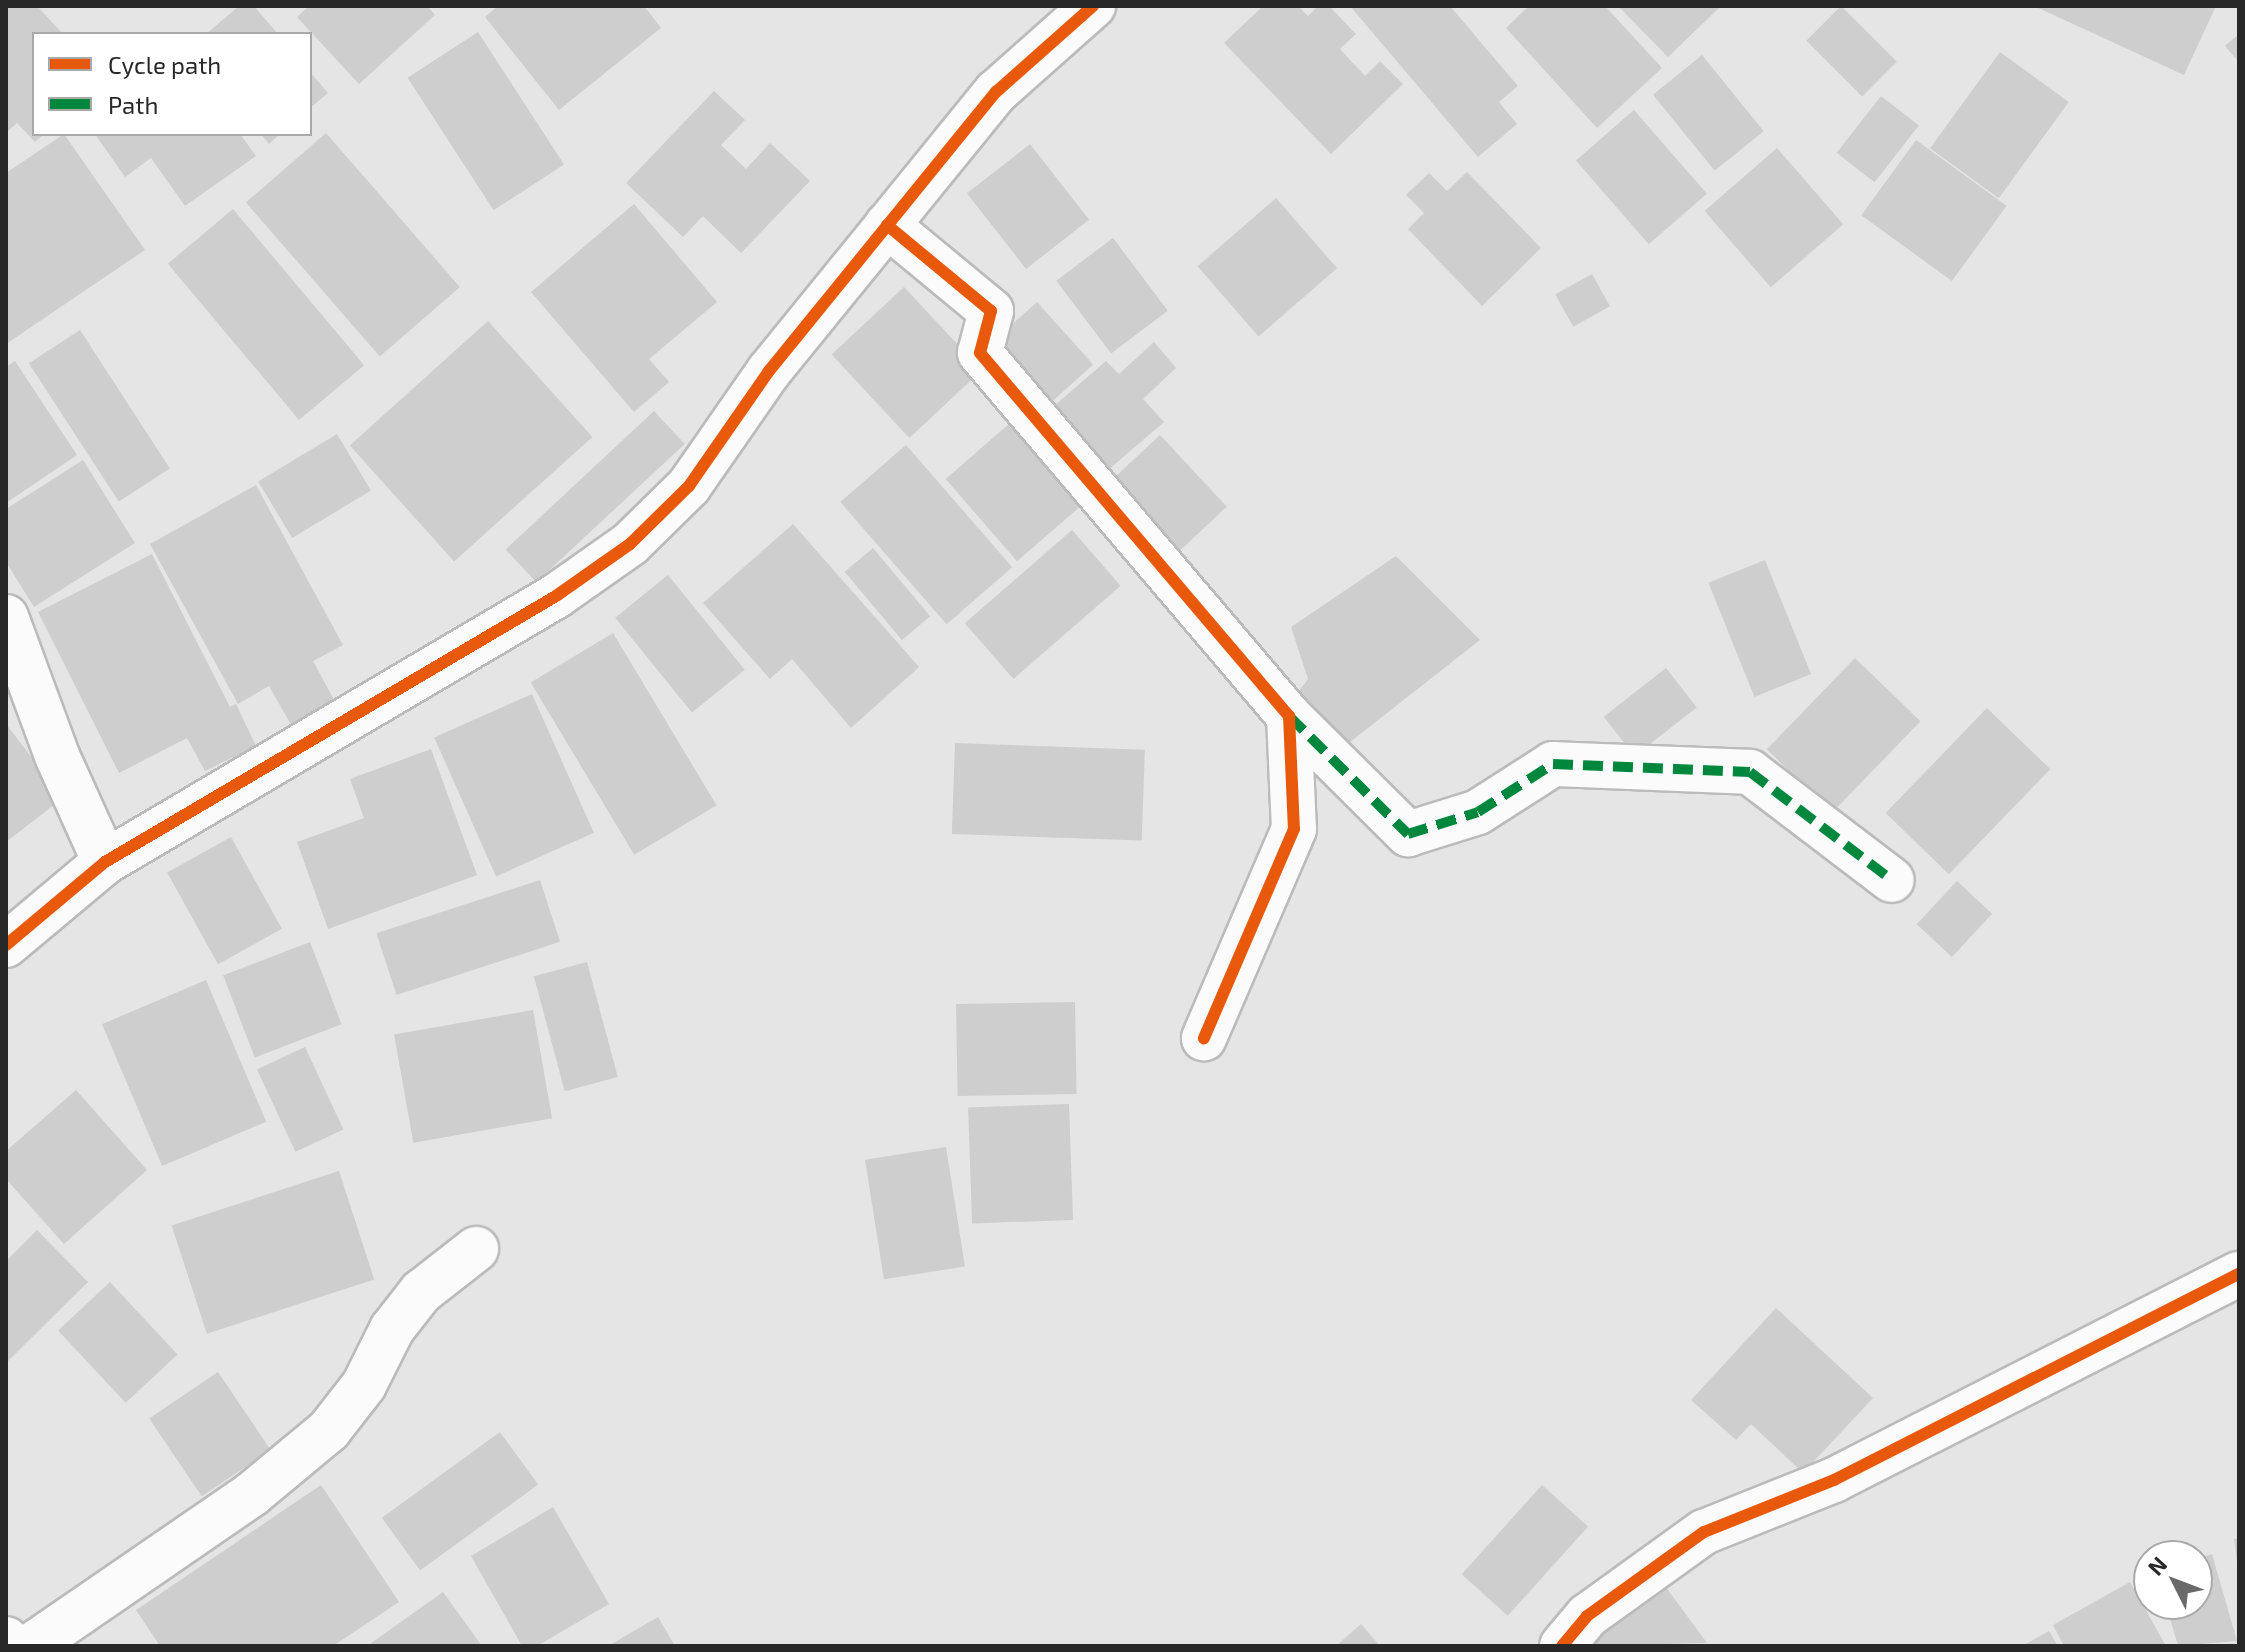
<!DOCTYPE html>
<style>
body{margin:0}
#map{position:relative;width:2245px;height:1652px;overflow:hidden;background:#e5e5e6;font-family:"Exo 2",sans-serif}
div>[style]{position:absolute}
.building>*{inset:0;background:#cecece;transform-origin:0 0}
.roads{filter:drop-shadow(2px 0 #bbbbbc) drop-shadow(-2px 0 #bbbbbc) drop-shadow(0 2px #bbbbbc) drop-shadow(0 -2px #bbbbbc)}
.minor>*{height:44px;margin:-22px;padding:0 22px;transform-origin:22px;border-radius:22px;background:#fbfbfb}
.highway>*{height:44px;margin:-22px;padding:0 22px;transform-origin:22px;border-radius:22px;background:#fbfbfb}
.quiet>*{height:10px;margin-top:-5px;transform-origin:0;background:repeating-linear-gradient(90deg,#00873e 0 20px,transparent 0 30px)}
.cycleway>*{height:12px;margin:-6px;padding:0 6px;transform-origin:6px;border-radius:6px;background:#e8590c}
span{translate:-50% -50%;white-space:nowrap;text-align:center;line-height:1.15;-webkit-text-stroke:8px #fff;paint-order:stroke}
.frame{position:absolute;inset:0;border:8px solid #282829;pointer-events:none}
.legend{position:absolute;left:32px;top:32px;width:280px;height:104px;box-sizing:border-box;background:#fff;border:2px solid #a9a9a9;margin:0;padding:10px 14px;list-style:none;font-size:24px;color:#282829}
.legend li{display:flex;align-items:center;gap:16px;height:40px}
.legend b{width:40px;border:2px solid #a9a9a9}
.north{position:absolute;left:2133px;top:1540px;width:80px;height:80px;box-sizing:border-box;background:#fff;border:2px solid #a9a9a9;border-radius:50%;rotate:312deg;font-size:22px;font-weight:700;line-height:32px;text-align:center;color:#282829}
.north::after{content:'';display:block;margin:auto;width:28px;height:36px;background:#6a6a6b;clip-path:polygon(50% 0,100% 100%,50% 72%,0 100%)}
</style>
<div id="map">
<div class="building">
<div style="clip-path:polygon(6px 6px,37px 6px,63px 34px,34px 34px,34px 134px,44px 134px,35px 142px,17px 123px,6px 133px)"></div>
<div style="clip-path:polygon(239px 6px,254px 6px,278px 34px,206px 34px)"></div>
<div style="clip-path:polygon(309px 6px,427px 6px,435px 15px,359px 84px,297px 17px)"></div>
<div style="clip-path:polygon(498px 6px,644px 6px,661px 28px,559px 110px,485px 17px)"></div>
<div style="clip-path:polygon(1263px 6px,1298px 6px,1308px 16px,1318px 6px,1329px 6px,1356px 34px,1340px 49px,1365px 76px,1380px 61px,1403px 84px,1331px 154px,1224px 43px)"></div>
<div style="clip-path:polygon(1350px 6px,1450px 6px,1518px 86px,1499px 102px,1517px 124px,1478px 157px)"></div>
<div style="clip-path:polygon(1529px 6px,1605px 6px,1662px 68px,1597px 128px,1506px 28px)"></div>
<div style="clip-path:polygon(1618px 6px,1721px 6px,1668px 57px)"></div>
<div style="left:1841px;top:6px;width:79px;height:49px;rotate:45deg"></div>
<div style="clip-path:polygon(2034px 6px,2216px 6px,2184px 75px)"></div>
<div style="left:478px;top:32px;width:158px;height:84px;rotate:57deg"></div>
<div style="clip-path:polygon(2239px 34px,2239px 62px,2225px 46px)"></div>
<div style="left:2000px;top:52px;width:85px;height:119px;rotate:36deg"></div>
<div style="left:1702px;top:55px;width:98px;height:63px;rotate:51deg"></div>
<div style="clip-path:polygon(310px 72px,328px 93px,310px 108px)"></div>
<div style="clip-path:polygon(714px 91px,745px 120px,721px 145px,746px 169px,770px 143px,810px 181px,741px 253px,703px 216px,683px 237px,626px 183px)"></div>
<div style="left:1881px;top:96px;width:48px;height:72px;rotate:38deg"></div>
<div style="left:1634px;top:110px;width:111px;height:77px;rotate:49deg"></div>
<div style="left:326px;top:133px;width:204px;height:106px;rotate:49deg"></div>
<div style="clip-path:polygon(64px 134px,145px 250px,6px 344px,6px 173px)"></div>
<div style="clip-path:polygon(95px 134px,240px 134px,256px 156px,185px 206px,151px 158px,125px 177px)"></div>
<div style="clip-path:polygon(261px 134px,280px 134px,269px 144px)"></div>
<div style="left:1916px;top:140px;width:112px;height:93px;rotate:36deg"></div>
<div style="left:1030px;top:144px;width:96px;height:80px;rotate:52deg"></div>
<div style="left:1777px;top:148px;width:101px;height:96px;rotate:49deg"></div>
<div style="clip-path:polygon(1467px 172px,1541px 248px,1482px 306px,1408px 229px,1424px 213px,1406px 195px,1429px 173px,1447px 191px)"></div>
<div style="left:1276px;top:198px;width:93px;height:104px;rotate:49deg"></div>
<div style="clip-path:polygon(634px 204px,717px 302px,649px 359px,669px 382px,634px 412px,531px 292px)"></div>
<div style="left:233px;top:209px;width:204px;height:85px;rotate:50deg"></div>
<div style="left:1113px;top:238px;width:91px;height:71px;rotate:53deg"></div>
<div style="left:1592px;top:274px;width:37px;height:42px;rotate:61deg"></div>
<div style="left:904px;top:287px;width:114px;height:99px;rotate:47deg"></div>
<div style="left:1037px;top:302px;width:84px;height:62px;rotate:48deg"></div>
<div style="left:488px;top:321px;width:156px;height:186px;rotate:48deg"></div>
<div style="left:80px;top:330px;width:165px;height:61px;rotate:57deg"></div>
<div style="clip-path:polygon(1154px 342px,1176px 368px,1143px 399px,1164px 422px,1108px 470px,1047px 412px,1106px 361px,1119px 374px)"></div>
<div style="clip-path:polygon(15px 361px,77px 455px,6px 503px,6px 367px)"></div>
<div style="left:654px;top:411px;width:45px;height:203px;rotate:47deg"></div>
<div style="left:1009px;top:424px;width:109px;height:84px;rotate:49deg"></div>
<div style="left:337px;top:434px;width:66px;height:92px;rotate:59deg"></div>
<div style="left:1160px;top:435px;width:98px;height:70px;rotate:47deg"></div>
<div style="left:906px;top:445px;width:162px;height:87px;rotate:49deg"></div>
<div style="clip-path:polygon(83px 460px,135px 543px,34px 607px,6px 562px,6px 509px)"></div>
<div style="clip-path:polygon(256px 485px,343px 645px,313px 661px,338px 707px,294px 730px,269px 686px,238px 704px,150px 544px)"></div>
<div style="clip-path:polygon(793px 524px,919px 667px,851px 728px,792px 659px,770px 679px,703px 603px)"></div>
<div style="left:1072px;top:530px;width:74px;height:142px;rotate:49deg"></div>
<div style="left:873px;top:548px;width:89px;height:37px;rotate:50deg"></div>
<div style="clip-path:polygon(152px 554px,230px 707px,236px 704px,256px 746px,205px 771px,187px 738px,119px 773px,38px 612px)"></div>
<div style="clip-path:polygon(1396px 556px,1480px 640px,1345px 746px,1294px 697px,1308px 679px,1291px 627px)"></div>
<div style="left:1765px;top:560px;width:123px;height:61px;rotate:68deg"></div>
<div style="left:668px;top:575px;width:122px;height:68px;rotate:51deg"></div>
<div style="left:613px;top:633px;width:201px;height:96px;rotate:59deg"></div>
<div style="left:1855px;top:658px;width:91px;height:127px;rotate:44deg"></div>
<div style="left:1666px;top:668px;width:50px;height:79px;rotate:52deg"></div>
<div style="left:532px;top:694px;width:152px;height:107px;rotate:66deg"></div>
<div style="left:1987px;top:708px;width:88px;height:146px;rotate:44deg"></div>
<div style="clip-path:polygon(6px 724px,63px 798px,6px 842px)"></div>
<div style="left:955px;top:743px;width:190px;height:91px;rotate:2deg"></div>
<div style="clip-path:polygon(431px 749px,477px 875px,328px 929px,297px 842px,364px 818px,350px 779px)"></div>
<div style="left:231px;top:837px;width:105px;height:73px;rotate:61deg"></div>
<div style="left:540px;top:880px;width:65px;height:172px;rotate:72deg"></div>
<div style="left:1957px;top:881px;width:48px;height:59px;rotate:43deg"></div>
<div style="left:310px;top:942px;width:88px;height:93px;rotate:69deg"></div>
<div style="left:587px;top:962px;width:119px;height:55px;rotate:75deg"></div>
<div style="left:206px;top:980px;width:154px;height:113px;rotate:67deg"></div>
<div style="left:1075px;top:1002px;width:92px;height:119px;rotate:89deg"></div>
<div style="left:533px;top:1010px;width:110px;height:141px;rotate:80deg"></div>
<div style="left:305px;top:1047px;width:91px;height:53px;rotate:65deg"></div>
<div style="clip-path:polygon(76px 1090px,147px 1170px,64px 1244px,6px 1179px,6px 1151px)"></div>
<div style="left:1069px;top:1104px;width:116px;height:101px;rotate:88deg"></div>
<div style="left:946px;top:1147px;width:121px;height:82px;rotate:81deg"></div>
<div style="left:339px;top:1171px;width:114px;height:176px;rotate:72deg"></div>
<div style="clip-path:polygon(37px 1230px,88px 1282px,6px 1363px,6px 1261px)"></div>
<div style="left:110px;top:1282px;width:99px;height:71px;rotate:47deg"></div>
<div style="clip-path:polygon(1776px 1308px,1873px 1398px,1803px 1473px,1751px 1424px,1736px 1440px,1691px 1400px)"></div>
<div style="left:218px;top:1372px;width:94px;height:83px;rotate:56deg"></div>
<div style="left:500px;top:1432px;width:65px;height:146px;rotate:54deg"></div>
<div style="clip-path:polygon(321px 1485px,399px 1602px,333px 1646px,160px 1646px,136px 1610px)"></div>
<div style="left:1542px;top:1485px;width:62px;height:120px;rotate:42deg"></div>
<div style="clip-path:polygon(553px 1507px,609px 1604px,537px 1646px,522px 1646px,471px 1556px)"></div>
<div style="clip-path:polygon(2239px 1538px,2239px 1562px,2237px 1562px,2234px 1539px)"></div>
<div style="clip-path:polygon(2212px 1554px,2237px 1641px,2178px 1646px,2166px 1604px,2197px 1604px,2197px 1559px)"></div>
<div style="clip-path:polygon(2130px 1582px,2166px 1646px,2064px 1646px,2053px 1625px)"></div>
<div style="clip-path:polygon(1665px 1586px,1707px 1643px,1583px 1646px)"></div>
<div style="clip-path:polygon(443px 1592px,482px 1646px,367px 1646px)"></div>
<div style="clip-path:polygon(658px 1617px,675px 1646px,608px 1646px)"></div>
<div style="clip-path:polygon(1361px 1624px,1380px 1646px,1336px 1646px)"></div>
<div style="clip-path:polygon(2049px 1631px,2058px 1646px,2022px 1646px)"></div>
</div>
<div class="roads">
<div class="minor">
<div style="left:887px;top:225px;width:135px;rotate:39.6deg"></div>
<div style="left:991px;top:311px;width:43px;rotate:104.7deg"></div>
<div style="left:980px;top:353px;width:477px;rotate:49.6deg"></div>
<div style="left:1289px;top:716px;width:113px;rotate:87.5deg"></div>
<div style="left:1294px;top:829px;width:228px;rotate:113.3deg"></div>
<div style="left:6px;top:617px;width:150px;rotate:69.8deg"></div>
<div style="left:58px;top:758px;width:114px;rotate:65.7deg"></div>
<div style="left:1289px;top:716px;width:168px;rotate:44.8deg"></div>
<div style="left:1408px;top:834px;width:73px;rotate:-17.4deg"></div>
<div style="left:1478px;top:812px;width:89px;rotate:-32.6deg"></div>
<div style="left:1553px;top:764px;width:197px;rotate:2.3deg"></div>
<div style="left:1750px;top:772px;width:178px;rotate:37.3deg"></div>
<div style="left:6px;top:945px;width:129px;rotate:-40deg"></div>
<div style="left:105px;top:862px;width:524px;rotate:-30.53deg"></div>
<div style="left:556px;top:596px;width:90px;rotate:-35.1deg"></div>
<div style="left:630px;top:544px;width:83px;rotate:-44.5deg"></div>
<div style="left:689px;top:486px;width:140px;rotate:-55.2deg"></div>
<div style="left:769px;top:371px;width:360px;rotate:-50.9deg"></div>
<div style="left:996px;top:92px;width:130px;rotate:-41.6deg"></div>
<div style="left:31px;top:1646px;width:268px;rotate:-34.5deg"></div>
<div style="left:252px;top:1494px;width:100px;rotate:-39.7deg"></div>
<div style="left:329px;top:1430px;width:57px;rotate:-52.1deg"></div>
<div style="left:364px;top:1385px;width:63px;rotate:-63.4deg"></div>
<div style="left:392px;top:1329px;width:47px;rotate:-51.9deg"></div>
<div style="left:421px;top:1292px;width:70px;rotate:-38deg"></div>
<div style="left:1562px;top:1646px;width:39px;rotate:-50deg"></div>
<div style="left:1587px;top:1616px;width:144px;rotate:-35.7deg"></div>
<div style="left:1704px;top:1532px;width:140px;rotate:-21.8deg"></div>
<div style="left:1834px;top:1480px;width:454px;rotate:-27deg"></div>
</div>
<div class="highway">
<div style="left:6px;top:1639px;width:10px;rotate:45deg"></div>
</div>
</div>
<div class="quiet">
<div style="left:1289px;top:716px;width:168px;rotate:44.8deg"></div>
<div style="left:1408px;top:834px;width:73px;rotate:-17.4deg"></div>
<div style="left:1478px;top:812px;width:89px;rotate:-32.6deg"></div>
<div style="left:1553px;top:764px;width:197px;rotate:2.3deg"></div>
<div style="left:1750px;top:772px;width:178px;rotate:37.3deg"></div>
</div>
<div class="cycleway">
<div style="left:887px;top:225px;width:135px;rotate:39.6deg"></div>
<div style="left:991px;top:311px;width:43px;rotate:104.7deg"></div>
<div style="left:980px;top:353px;width:477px;rotate:49.6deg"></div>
<div style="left:1289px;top:716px;width:113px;rotate:87.5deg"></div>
<div style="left:1294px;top:829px;width:228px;rotate:113.3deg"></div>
<div style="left:6px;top:945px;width:129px;rotate:-40deg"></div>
<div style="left:105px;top:862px;width:524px;rotate:-30.53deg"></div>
<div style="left:556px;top:596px;width:90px;rotate:-35.1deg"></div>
<div style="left:630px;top:544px;width:83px;rotate:-44.5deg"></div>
<div style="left:689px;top:486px;width:140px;rotate:-55.2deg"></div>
<div style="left:769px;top:371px;width:360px;rotate:-50.9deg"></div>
<div style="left:996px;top:92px;width:130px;rotate:-41.6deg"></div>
<div style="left:1562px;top:1646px;width:39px;rotate:-50deg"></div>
<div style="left:1587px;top:1616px;width:144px;rotate:-35.7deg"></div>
<div style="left:1704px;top:1532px;width:140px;rotate:-21.8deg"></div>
<div style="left:1834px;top:1480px;width:454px;rotate:-27deg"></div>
</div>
<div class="frame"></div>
<ul class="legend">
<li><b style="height:10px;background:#e8590c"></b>Cycle path</li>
<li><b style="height:10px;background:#00873e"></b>Path</li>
</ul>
<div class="north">N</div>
</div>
